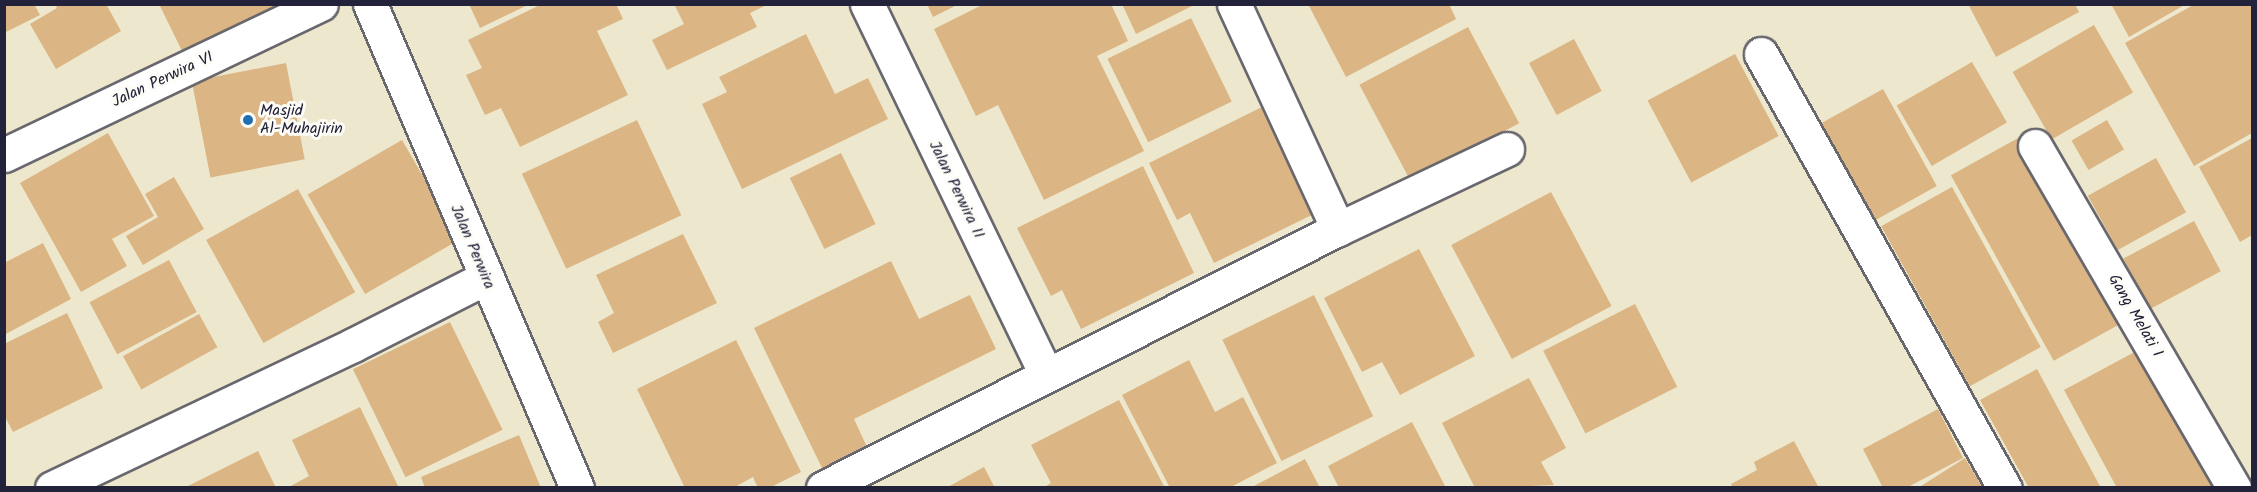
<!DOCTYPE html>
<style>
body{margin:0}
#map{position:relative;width:2257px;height:492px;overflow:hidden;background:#ede8cd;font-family:Kalam,sans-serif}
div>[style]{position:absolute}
.building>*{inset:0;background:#dbb583;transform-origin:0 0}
.roads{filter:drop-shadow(2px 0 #69676e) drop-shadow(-2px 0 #69676e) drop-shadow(0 2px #69676e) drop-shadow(0 -2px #69676e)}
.minor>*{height:33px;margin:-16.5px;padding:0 16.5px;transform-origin:16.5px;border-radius:16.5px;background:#fff}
.dots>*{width:16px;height:16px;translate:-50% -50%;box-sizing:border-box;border:3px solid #fdfcf7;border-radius:50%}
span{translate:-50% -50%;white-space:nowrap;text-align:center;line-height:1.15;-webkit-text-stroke:6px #fdfcf7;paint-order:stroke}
.street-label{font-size:16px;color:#22223b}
.poi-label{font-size:16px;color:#22223b}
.left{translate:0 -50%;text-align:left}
.frame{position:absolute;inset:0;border:6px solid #22223b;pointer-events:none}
</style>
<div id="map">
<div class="building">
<div style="clip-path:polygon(4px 4px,34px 4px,40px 15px,4px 33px)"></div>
<div style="clip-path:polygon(55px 4px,106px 4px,121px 31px,56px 69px,30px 24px,57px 8px)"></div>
<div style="clip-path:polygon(159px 4px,280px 4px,183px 53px)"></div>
<div style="clip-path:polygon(469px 4px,530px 4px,480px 28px)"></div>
<div style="clip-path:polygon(542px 4px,616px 4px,623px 19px,597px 31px,628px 95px,520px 147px,501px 108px,485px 115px,466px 75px,482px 68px,468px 40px)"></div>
<div style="clip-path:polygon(674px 4px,769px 4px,750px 13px,757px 27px,667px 70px,652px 40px,684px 24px)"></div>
<div style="clip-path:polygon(927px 4px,959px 4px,933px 17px)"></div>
<div style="clip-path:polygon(984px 4px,1111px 4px,1128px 41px,1097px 56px,1144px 151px,1044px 200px,998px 105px,976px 116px,934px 29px)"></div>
<div style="clip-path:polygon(1122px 4px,1196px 4px,1136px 34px)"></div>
<div style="clip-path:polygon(1308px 4px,1449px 4px,1456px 19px,1346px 77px)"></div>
<div style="clip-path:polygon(1968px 4px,2075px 4px,2079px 12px,1996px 57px)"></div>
<div style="clip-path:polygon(2111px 4px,2186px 4px,2129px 37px)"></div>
<div style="clip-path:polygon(2195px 4px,2252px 4px,2252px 133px,2194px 166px,2125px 43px)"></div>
<div style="left:1191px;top:18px;width:93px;height:93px;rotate:64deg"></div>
<div style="left:2094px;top:25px;width:78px;height:94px;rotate:60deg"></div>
<div style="left:1468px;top:27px;width:109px;height:123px;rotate:62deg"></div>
<div style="clip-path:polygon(806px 34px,835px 94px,868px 78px,888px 119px,742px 189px,702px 104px,727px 92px,719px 77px)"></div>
<div style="left:1574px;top:39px;width:59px;height:51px;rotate:62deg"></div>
<div style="left:1735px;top:54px;width:93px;height:99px;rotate:62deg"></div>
<div style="left:1972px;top:62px;width:70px;height:87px;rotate:60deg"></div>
<div style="left:286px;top:63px;width:98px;height:96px;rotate:79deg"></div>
<div style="left:1883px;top:89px;width:111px;height:78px;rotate:61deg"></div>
<div style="clip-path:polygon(1272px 102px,1324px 209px,1214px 263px,1190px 213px,1177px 220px,1149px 163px)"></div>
<div style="left:637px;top:120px;width:105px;height:127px;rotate:65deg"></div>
<div style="left:2107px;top:120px;width:34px;height:41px;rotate:60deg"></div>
<div style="clip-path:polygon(108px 133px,154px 216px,112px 239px,127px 266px,81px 292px,20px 183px)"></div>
<div style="left:2020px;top:137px;width:212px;height:79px;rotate:61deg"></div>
<div style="clip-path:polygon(2252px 138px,2252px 235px,2240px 242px,2199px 167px)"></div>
<div style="left:402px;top:140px;width:115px;height:109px;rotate:60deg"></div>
<div style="left:841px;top:153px;width:79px;height:57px;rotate:64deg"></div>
<div style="left:2156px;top:158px;width:62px;height:78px;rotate:61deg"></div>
<div style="clip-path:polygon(1143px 166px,1194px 273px,1081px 329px,1062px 290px,1051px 296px,1017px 228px)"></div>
<div style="clip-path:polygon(174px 177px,204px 229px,143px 265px,126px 236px,158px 217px,145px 194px)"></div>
<div style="left:1952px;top:187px;width:183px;height:81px;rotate:61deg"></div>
<div style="left:298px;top:189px;width:118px;height:105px;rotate:61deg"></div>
<div style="left:1551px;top:192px;width:129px;height:113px;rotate:62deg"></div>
<div style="left:2194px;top:221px;width:57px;height:80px;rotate:62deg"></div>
<div style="clip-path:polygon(683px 234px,717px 303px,613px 353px,598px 322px,614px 313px,596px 275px)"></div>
<div style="clip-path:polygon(43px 243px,71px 299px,4px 335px,4px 263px)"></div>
<div style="clip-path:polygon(1419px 249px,1475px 356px,1400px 395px,1382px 362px,1362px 372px,1324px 298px)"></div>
<div style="left:169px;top:260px;width:59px;height:90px;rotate:62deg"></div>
<div style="clip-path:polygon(891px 261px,919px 319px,970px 295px,996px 349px,854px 419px,867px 447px,823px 470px,754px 328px)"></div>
<div style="left:1314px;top:295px;width:135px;height:102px;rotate:64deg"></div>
<div style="left:1635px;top:304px;width:93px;height:103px;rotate:63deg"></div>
<div style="clip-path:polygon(67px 313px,103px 388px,13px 432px,4px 415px,4px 344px)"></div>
<div style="left:199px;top:314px;width:38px;height:87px;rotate:61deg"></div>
<div style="left:450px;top:322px;width:120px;height:108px;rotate:64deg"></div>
<div style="clip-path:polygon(736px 340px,801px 472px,769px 488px,758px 488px,753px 477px,733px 488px,685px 488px,637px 389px)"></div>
<div style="clip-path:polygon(2142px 348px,2219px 488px,2117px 488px,2064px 390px)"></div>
<div style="clip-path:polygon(1189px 360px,1215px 412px,1243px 397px,1277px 463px,1229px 488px,1170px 488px,1122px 395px)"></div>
<div style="clip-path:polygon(2037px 369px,2101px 488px,2029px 488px,1980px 400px)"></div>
<div style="clip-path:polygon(1529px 378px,1566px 448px,1541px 462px,1554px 485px,1475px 488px,1442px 423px)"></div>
<div style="clip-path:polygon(1119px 400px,1165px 488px,1043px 488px,1051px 483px,1031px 445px)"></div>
<div style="clip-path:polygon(360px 407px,399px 488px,287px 488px,309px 476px,292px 440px)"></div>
<div style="clip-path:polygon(1938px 409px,1963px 458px,1906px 488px,1883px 488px,1863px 449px)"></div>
<div style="clip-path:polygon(1412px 422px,1446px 488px,1339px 488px,1328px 466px)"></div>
<div style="clip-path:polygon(519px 435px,541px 488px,425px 488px,421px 477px)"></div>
<div style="clip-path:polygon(1794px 441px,1819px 488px,1733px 488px,1731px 484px,1757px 470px,1754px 462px)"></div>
<div style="clip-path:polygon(258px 451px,276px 488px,184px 488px)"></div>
<div style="clip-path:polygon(1965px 458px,1983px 488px,1918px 488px)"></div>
<div style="clip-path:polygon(1305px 459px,1320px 488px,1250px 488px)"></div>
<div style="clip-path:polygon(984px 467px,995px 488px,946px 488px)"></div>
</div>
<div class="roads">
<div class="minor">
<div style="left:370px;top:4px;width:526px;rotate:66.84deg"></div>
<div style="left:867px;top:4px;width:412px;rotate:64.2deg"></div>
<div style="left:1234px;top:4px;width:248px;rotate:65.2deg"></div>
<div style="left:1761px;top:54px;width:498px;rotate:60.7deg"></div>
<div style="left:2035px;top:146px;width:396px;rotate:59.8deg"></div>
<div style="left:4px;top:155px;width:351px;rotate:-25.5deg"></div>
<div style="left:52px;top:488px;width:333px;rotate:-25.4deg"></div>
<div style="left:353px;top:345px;width:148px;rotate:-26.9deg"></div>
<div style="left:823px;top:488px;width:576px;rotate:-26.7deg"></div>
<div style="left:1338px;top:229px;width:187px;rotate:-25.3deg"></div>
</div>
</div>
<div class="dots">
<div style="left:248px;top:120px;background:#1f6fb2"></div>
</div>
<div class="street-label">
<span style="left:163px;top:80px;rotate:-25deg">Jalan Perwira VI</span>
<span style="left:956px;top:190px;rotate:64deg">Jalan Perwira II</span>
<span style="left:472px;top:247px;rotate:67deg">Jalan Perwira</span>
<span style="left:2135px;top:316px;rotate:60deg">Gang Melati I</span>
</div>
<div class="poi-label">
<span class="left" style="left:260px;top:120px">Masjid<br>Al-Muhajirin</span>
</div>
<div class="frame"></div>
</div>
